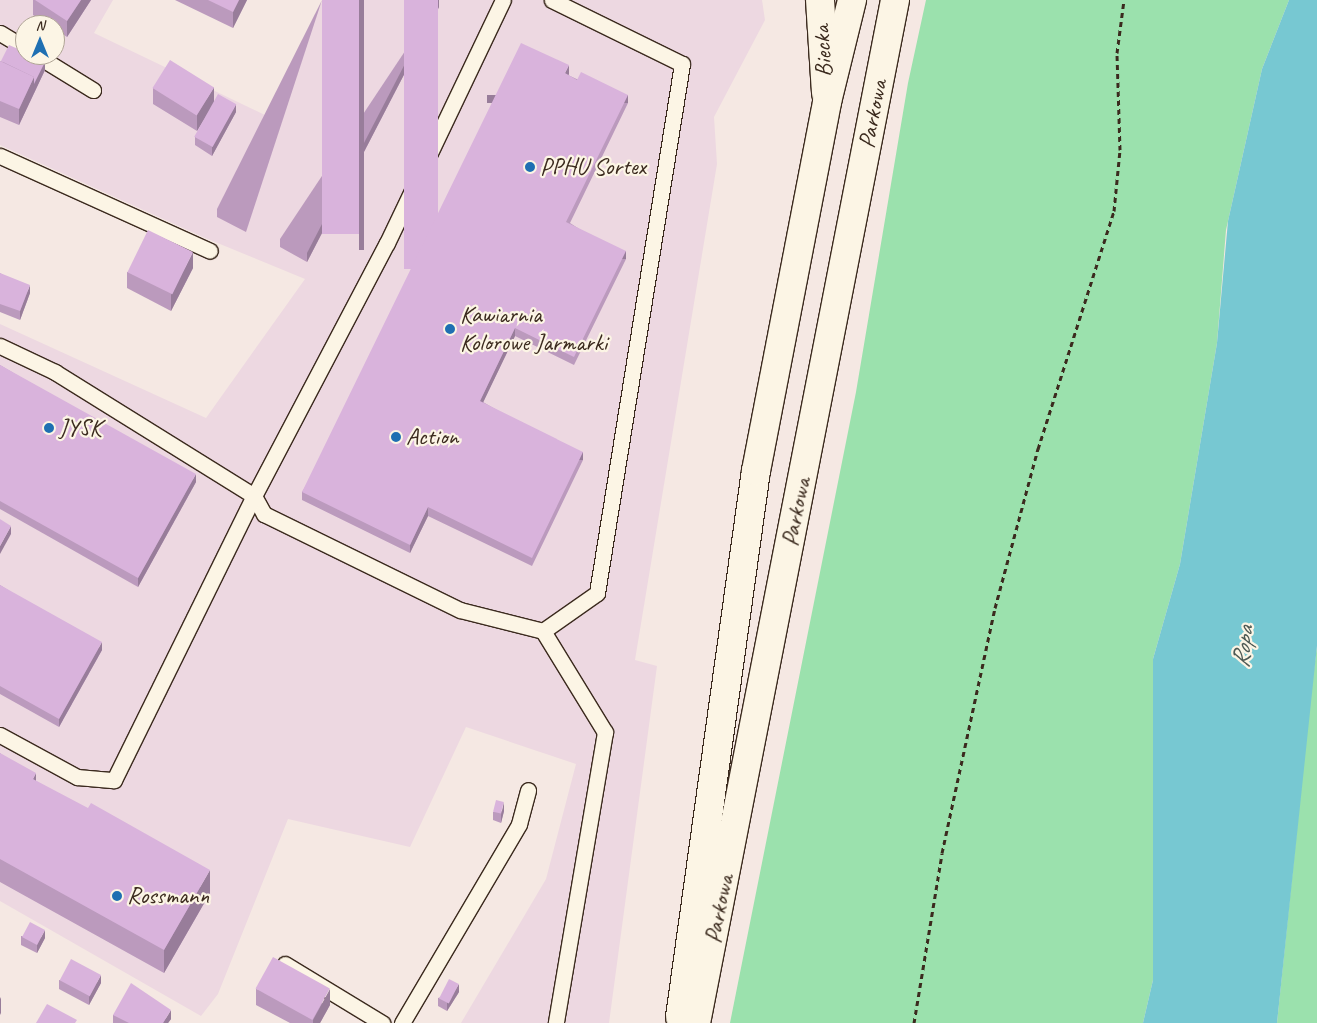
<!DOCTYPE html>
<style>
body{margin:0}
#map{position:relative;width:1317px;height:1023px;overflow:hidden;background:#f5e8e3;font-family:Caveat,sans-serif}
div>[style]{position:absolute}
.built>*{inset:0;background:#edd8e1}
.green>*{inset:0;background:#9be1ad}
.water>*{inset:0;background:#77c8d2}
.path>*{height:3px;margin-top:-1.5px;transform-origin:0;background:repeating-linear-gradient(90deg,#3b2a1e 0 5px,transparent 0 9px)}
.roads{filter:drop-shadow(1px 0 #3b2a1e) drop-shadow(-1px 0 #3b2a1e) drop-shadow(0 1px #3b2a1e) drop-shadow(0 -1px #3b2a1e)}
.service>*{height:15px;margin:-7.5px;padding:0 7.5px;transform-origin:7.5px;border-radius:7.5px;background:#fcf5e5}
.tertiary>*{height:28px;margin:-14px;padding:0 14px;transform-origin:14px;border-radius:14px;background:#fcf5e5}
.primary>*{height:28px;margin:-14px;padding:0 14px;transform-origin:14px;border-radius:14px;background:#fcf5e5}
.wall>*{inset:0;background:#bb9abd}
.shaded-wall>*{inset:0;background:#987d9a;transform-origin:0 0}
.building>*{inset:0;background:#d9b3dc;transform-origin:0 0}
.dots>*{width:14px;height:14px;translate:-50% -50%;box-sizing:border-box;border:2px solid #fcf5e5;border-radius:50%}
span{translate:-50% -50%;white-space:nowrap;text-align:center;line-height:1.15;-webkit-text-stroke:4.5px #fcf5e5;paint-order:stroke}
.street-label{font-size:24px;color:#3b2a1e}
.poi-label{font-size:24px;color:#3b2a1e}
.left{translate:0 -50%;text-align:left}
.water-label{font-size:25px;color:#4d5954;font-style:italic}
.north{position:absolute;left:15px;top:15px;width:50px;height:50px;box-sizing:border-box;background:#fcf5e5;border:1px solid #afa495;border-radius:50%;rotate:0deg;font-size:14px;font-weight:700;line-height:20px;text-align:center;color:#3b2a1e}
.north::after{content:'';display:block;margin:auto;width:18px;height:22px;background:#1f6fb2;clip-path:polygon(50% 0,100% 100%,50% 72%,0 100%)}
</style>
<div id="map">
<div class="built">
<div style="clip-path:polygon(evenodd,0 0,113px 0,94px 33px,265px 115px,323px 0,762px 0,765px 20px,714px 117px,717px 164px,635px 660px,657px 666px,609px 1023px,461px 1023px,546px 879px,576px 764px,466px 727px,410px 847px,288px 819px,218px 994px,201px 1016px,0 901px,0 324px,206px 418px,305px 279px,203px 237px,0 145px,0 0,25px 25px,55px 25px,55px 55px,25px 55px,25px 25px)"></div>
</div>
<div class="green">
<div style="clip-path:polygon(926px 0,1289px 0,1262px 69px,1226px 230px,1217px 343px,1180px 564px,1153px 659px,1153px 980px,1143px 1023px,730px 1023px,856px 392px,908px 83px)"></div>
<div style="clip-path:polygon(1317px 646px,1317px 1023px,1277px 1023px,1311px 692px)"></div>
</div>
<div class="water">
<div style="clip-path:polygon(1289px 0,1317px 0,1317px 646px,1277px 1023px,1143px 1023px,1153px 980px,1153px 659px,1180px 564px,1217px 343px,1228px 221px,1262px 69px)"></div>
</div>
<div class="path">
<div style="left:914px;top:1023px;width:172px;rotate:-80.6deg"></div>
<div style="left:942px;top:853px;width:251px;rotate:-77.8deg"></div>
<div style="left:995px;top:608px;width:165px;rotate:-74.9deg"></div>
<div style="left:1038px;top:449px;width:250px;rotate:-72.3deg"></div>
<div style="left:1114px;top:211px;width:61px;rotate:-84.4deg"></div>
<div style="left:1120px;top:150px;width:97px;rotate:-91.8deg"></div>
<div style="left:1117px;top:53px;width:53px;rotate:-82.5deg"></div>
</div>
<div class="roads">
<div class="service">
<div style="left:0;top:33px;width:29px;rotate:31deg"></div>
<div style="left:36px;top:55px;width:67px;rotate:31.6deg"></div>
<div style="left:0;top:156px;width:230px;rotate:24.3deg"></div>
<div style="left:0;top:346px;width:61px;rotate:25.3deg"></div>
<div style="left:55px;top:372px;width:234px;rotate:31.9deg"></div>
<div style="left:254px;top:496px;width:286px;rotate:-62.3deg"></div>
<div style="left:387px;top:243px;width:269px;rotate:-64.5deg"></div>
<div style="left:254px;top:496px;width:21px;rotate:61deg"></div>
<div style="left:264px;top:514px;width:218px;rotate:26.1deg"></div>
<div style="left:460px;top:610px;width:86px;rotate:14.2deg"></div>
<div style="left:543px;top:631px;width:66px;rotate:-35.1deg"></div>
<div style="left:597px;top:593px;width:536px;rotate:-80.87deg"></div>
<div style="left:682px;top:64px;width:145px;rotate:-153.8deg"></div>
<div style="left:543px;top:631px;width:119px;rotate:58.5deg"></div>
<div style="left:605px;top:732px;width:295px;rotate:99.6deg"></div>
<div style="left:0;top:735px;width:88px;rotate:28.6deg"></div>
<div style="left:77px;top:777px;width:37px;rotate:5deg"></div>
<div style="left:114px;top:780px;width:317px;rotate:-63.8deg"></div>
<div style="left:285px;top:964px;width:114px;rotate:31.3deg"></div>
<div style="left:402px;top:1023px;width:231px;rotate:-59.5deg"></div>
<div style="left:519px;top:824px;width:35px;rotate:-75deg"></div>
</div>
<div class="tertiary">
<div style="left:820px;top:0;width:93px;rotate:86.3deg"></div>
</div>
<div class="primary">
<div style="left:680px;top:1017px;width:551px;rotate:-82.08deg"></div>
<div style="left:756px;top:471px;width:376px;rotate:-79.1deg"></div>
<div style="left:827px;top:102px;width:105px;rotate:-76.2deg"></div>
<div style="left:696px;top:1023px;width:1042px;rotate:-78.99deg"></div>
</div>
</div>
<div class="wall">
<div style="clip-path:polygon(33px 0,91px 0,67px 37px,55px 29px,55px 25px,49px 25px,33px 15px)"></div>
<div style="clip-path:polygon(175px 0,247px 0,233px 28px)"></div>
<div style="clip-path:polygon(322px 0,246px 232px,217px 217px,217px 209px)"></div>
<div style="clip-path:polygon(439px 0,439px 7px,307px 262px,280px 247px,280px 239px)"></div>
<div style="clip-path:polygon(0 61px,45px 70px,19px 125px,0 117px)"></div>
<div style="clip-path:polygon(569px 74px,568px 75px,628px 103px,570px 223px,626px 259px,574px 365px,515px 336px,483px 402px,583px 460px,532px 566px,428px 516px,410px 553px,302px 500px,302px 492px)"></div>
<div style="clip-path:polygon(153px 88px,214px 101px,236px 112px,212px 156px,195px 145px,195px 137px,207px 115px,197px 131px,153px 104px)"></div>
<div style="clip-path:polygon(193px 268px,171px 311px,127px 288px,127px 272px)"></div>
<div style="clip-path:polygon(0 273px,30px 293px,20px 320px,0 312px)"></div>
<div style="clip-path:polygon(0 365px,196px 482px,138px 587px,0 509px)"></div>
<div style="clip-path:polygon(0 585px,102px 650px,59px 727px,0 694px)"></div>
<div style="clip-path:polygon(0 753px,36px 781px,210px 893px,164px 973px,0 882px)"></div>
<div style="clip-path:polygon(504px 811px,501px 823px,493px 820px,493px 812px)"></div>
<div style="clip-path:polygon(21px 936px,45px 938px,37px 953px,21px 945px)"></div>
<div style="clip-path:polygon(59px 980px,101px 983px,89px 1005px,59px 989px)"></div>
<div style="clip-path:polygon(256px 989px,330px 1005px,320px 1023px,290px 1023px,256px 1005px)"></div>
<div style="clip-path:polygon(459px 992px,447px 1011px,438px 1006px,438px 998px)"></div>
<div style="clip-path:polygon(113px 1015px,171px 1019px,168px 1023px,113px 1023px)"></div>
</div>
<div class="shaded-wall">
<div style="clip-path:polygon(81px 0,91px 0,67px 37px,67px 21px)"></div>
<div style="clip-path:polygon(239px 0,247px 0,233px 28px,233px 12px)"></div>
<div style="left:359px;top:0;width:5px;height:250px"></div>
<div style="clip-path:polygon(438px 0,439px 0,439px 7px,307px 262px,307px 253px)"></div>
<div style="clip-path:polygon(45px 62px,45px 70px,19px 125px,19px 109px,34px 77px)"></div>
<div style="clip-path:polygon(569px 65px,569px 74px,565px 82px,565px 73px)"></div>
<div style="clip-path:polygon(214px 87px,214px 103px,197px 131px,197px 115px)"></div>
<div style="left:628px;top:95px;width:8px;height:141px;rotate:90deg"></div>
<div style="clip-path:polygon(236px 104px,236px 112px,212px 156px,212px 147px)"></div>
<div style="left:626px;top:251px;width:8px;height:118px;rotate:90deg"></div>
<div style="clip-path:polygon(193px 252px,193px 268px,171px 311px,171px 295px)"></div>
<div style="clip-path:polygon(30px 285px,30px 293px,20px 320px,20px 311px)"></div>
<div style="clip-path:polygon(515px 328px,515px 336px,480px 409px,480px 401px)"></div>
<div style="left:583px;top:452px;width:8px;height:118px;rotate:90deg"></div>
<div style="clip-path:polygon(196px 474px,196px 482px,138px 587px,138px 578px)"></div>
<div style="clip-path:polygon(428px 507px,428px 516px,410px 553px,410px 545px)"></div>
<div style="clip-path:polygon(11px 526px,11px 534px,0 554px,0 546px)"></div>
<div style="clip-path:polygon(102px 642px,102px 650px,59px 727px,59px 719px)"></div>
<div style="clip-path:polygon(36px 773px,36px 796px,33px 779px)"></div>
<div style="clip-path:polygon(504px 802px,504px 811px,501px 823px,501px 815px)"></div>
<div style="clip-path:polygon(210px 870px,210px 893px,164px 973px,164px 950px)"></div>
<div style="clip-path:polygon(45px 930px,45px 938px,37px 953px,37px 945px)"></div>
<div style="clip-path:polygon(101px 975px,101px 983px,89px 1005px,89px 997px)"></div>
<div style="clip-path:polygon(459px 984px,459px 992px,447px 1011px,447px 1003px)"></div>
<div style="clip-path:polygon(330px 989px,330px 1005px,320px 1023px,313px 1023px,313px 1020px)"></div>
<div style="clip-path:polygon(1px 997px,1px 1013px,0 1015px,0 999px)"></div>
<div style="clip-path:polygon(171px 1010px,171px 1019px,168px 1023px,163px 1023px)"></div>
</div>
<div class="building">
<div style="clip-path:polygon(35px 0,81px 0,67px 21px)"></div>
<div style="clip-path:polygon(208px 0,239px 0,233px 12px)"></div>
<div style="left:322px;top:0;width:37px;height:234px"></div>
<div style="left:404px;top:0;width:34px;height:269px"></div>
<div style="clip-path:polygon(521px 43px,569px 65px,565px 73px,577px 80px,581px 72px,628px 95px,566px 222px,626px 251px,574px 357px,515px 328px,480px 401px,583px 452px,532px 558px,428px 507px,410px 545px,302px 492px)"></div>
<div style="clip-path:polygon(9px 45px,25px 52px,25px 55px,31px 55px,45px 62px,34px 84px,34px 77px,1px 61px)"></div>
<div style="left:170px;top:60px;width:52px;height:33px;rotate:32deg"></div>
<div style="clip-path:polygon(0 61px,34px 77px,19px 109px,0 101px)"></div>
<div style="left:218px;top:94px;width:21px;height:49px;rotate:29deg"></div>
<div style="left:148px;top:230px;width:50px;height:47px;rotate:26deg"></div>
<div style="clip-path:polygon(0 273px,30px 285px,20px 311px,0 304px)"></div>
<div style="clip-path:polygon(0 365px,196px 474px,138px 578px,0 501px)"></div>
<div style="clip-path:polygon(0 519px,11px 526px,0 546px)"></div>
<div style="clip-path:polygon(0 585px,102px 642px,59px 719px,0 686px)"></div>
<div style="clip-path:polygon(0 753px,36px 773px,33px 779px,88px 808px,91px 803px,210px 870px,164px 950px,0 859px)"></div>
<div style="left:496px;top:800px;width:8px;height:12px;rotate:14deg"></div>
<div style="left:30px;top:922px;width:17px;height:17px;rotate:28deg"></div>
<div style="left:273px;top:957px;width:65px;height:36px;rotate:29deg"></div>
<div style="left:71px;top:959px;width:34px;height:24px;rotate:28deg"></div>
<div style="left:449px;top:979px;width:11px;height:22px;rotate:27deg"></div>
<div style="clip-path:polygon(131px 983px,171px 1010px,163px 1023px,129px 1023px,113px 1015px)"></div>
<div style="clip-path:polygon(47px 1004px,77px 1020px,75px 1023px,36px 1023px)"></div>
</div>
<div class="dots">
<div style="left:530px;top:167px;background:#1f6fb2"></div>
<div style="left:450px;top:329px;background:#1f6fb2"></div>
<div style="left:49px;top:428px;background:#1f6fb2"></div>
<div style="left:396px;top:437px;background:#1f6fb2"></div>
<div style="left:117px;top:896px;background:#1f6fb2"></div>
</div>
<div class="street-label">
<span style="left:823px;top:51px;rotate:-93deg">Biecka</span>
<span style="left:873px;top:114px;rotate:-79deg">Parkowa</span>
<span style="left:796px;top:512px;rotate:-79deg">Parkowa</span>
<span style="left:719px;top:909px;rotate:-79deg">Parkowa</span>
</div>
<div class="poi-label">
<span class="left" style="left:540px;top:167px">PPHU Sortex</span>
<span class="left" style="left:460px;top:329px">Kawiarnia<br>Kolorowe Jarmarki</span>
<span class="left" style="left:59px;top:428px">JYSK</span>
<span class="left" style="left:406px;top:437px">Action</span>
<span class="left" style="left:127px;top:896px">Rossmann</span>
</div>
<div class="water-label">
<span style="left:1243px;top:647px;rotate:-83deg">Ropa</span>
</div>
<div class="north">N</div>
</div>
